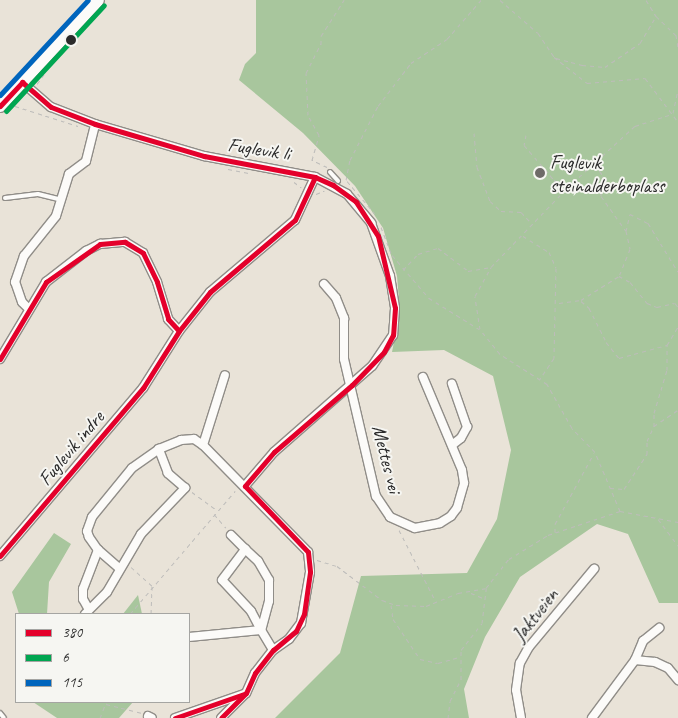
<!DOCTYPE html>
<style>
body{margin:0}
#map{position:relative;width:678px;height:718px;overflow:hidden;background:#e9e3d8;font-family:Caveat,sans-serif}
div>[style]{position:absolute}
.forest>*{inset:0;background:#a8c69d}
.path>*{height:1px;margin-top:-0.5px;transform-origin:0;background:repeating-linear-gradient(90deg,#bdbcba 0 4px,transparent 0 8px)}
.roads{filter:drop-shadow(1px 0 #908d88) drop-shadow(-1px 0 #908d88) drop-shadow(0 1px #908d88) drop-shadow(0 -1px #908d88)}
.lane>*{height:4px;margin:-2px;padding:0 2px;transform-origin:2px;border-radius:2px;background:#fcfbf9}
.street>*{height:8px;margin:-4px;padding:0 4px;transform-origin:4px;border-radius:4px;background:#fcfbf9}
.primary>*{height:12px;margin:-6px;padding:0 6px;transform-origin:6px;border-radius:6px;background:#fcfbf9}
.bus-1>*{height:5px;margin:-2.5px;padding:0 2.5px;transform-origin:2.5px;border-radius:2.5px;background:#e4002b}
.bus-2>*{height:5px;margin:-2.5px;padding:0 2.5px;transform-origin:2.5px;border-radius:2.5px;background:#00a651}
.bus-3>*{height:5px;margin:-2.5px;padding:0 2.5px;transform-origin:2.5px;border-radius:2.5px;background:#0065bd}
.dots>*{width:14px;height:14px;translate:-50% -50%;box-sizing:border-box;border:2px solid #f6f6f2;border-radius:50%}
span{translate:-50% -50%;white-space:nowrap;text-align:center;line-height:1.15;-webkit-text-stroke:4px #f6f6f2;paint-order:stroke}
.street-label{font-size:20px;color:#2b2b2b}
.poi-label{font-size:20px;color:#2b2b2b}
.left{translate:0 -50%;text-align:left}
.legend{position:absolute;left:15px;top:613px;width:175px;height:90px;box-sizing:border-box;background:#f6f6f2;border:1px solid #a5a5a2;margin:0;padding:6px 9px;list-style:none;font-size:15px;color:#2b2b2b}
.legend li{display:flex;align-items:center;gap:10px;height:25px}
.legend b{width:25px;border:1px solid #a5a5a2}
</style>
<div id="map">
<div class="forest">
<div style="clip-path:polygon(256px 0,678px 0,678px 603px,659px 603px,628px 534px,597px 524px,520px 577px,485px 637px,464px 689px,469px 718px,275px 718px,340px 653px,361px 576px,467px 573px,497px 519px,511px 450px,493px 376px,444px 350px,392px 352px,400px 312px,397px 276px,383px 228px,355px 186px,303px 133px,239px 80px,245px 64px,256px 53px)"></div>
<div style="clip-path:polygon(54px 533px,71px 544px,49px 582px,47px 614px,19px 614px,12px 592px)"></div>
<div style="clip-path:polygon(138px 595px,142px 614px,123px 614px)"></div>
<div style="clip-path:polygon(33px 702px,133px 702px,119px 718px,57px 718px)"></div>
</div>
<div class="path">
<div style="left:500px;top:0;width:50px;rotate:41deg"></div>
<div style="left:538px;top:33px;width:29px;rotate:56deg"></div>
<div style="left:554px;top:57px;width:42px;rotate:38.2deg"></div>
<div style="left:587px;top:83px;width:58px;rotate:-4.9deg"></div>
<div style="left:645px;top:78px;width:55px;rotate:53.1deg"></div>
<div style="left:646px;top:0;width:19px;rotate:58deg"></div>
<div style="left:656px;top:16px;width:28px;rotate:44deg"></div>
<div style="left:676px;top:35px;width:12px;rotate:81deg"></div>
<div style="left:556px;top:58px;width:27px;rotate:15deg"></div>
<div style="left:582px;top:65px;width:23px;rotate:5deg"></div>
<div style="left:605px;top:67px;width:42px;rotate:-34.4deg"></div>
<div style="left:640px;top:43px;width:31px;rotate:-59deg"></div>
<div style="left:37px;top:84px;width:14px;rotate:-54deg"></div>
<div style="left:15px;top:106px;width:66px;rotate:17.6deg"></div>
<div style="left:673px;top:113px;width:24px;rotate:-78deg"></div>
<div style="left:474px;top:133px;width:34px;rotate:85deg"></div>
<div style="left:477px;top:167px;width:36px;rotate:69deg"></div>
<div style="left:490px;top:201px;width:15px;rotate:42deg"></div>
<div style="left:501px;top:211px;width:20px;rotate:3deg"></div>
<div style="left:521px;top:212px;width:16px;rotate:47deg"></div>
<div style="left:526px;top:135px;width:10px;rotate:101deg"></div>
<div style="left:524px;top:145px;width:46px;rotate:49.4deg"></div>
<div style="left:554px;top:180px;width:15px;rotate:32deg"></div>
<div style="left:595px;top:164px;width:14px;rotate:56deg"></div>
<div style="left:603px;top:176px;width:20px;rotate:96deg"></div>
<div style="left:601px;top:196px;width:43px;rotate:54.5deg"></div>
<div style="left:626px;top:231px;width:18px;rotate:77deg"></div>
<div style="left:630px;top:249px;width:29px;rotate:112deg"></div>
<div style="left:327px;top:167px;width:17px;rotate:-155deg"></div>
<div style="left:312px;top:160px;width:26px;rotate:-74deg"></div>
<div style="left:319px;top:135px;width:23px;rotate:-119deg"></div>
<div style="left:308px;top:115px;width:42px;rotate:-92.7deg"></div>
<div style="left:306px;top:73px;width:33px;rotate:-63deg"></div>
<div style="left:321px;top:44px;width:8px;rotate:-90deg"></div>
<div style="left:321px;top:36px;width:43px;rotate:-57.4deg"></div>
<div style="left:228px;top:169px;width:21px;rotate:11deg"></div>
<div style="left:346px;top:180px;width:20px;rotate:-79deg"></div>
<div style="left:350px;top:160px;width:61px;rotate:-62.6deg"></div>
<div style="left:378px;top:106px;width:54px;rotate:-52.5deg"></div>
<div style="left:411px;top:63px;width:43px;rotate:-33.7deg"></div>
<div style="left:447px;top:39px;width:52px;rotate:-48.9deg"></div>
<div style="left:347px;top:181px;width:43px;rotate:49.7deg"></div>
<div style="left:294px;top:182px;width:9px;rotate:36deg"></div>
<div style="left:316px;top:194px;width:9px;rotate:-21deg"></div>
<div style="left:381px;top:227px;width:30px;rotate:69deg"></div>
<div style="left:392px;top:255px;width:57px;rotate:49.3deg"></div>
<div style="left:429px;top:298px;width:59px;rotate:31.8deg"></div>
<div style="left:626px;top:231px;width:17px;rotate:-77deg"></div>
<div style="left:630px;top:214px;width:20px;rotate:27deg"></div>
<div style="left:648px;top:223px;width:57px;rotate:58.5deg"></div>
<div style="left:523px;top:236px;width:31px;rotate:32deg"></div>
<div style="left:549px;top:252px;width:17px;rotate:66deg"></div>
<div style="left:556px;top:268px;width:90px;rotate:91.3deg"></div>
<div style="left:554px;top:358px;width:25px;rotate:124deg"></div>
<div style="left:403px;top:270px;width:22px;rotate:-47deg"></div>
<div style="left:418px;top:254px;width:21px;rotate:-17deg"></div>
<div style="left:438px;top:248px;width:38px;rotate:37deg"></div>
<div style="left:468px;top:271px;width:22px;rotate:-10deg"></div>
<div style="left:581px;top:301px;width:11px;rotate:41deg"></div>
<div style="left:589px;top:308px;width:38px;rotate:63deg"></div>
<div style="left:606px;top:342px;width:21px;rotate:51deg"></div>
<div style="left:619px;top:358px;width:50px;rotate:-15.2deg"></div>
<div style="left:559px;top:303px;width:22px;rotate:-8deg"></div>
<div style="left:581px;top:300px;width:45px;rotate:-32.3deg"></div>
<div style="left:619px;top:276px;width:13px;rotate:29deg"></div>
<div style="left:630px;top:282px;width:27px;rotate:51deg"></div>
<div style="left:647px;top:303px;width:11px;rotate:22deg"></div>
<div style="left:657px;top:307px;width:18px;rotate:-13deg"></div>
<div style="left:675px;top:303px;width:5px;rotate:53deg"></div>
<div style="left:654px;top:426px;width:13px;rotate:-90deg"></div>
<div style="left:654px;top:413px;width:45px;rotate:-73.2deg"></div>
<div style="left:667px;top:370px;width:25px;rotate:-90deg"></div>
<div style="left:667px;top:345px;width:21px;rotate:-59deg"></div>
<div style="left:610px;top:488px;width:14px;rotate:4deg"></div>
<div style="left:624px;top:489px;width:42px;rotate:-56.7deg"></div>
<div style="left:647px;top:454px;width:13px;rotate:-90deg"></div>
<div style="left:647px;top:441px;width:17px;rotate:-65deg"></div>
<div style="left:654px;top:426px;width:29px;rotate:-34deg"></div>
<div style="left:192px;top:492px;width:29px;rotate:36deg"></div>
<div style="left:620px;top:511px;width:64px;rotate:-113deg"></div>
<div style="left:595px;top:452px;width:33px;rotate:-134deg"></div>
<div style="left:572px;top:428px;width:51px;rotate:-119.6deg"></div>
<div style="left:547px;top:384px;width:56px;rotate:-147.4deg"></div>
<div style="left:500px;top:354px;width:32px;rotate:-129deg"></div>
<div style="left:480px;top:329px;width:33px;rotate:-99deg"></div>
<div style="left:475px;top:296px;width:33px;rotate:-61deg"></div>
<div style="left:491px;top:267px;width:110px;rotate:-46.1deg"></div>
<div style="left:567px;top:188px;width:92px;rotate:-42.4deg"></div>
<div style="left:635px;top:126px;width:40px;rotate:-18deg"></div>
<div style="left:214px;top:514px;width:18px;rotate:49deg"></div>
<div style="left:658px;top:519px;width:34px;rotate:53deg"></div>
<div style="left:399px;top:530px;width:81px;rotate:62.8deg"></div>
<div style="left:555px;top:532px;width:8px;rotate:-90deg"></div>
<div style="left:555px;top:524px;width:81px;rotate:-61.2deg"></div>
<div style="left:317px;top:560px;width:21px;rotate:17deg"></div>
<div style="left:337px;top:566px;width:56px;rotate:37.1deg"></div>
<div style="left:382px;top:600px;width:15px;rotate:20deg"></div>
<div style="left:396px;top:605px;width:30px;rotate:2deg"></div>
<div style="left:426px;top:606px;width:35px;rotate:-22deg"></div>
<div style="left:458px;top:593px;width:28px;rotate:-10deg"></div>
<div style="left:131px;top:567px;width:28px;rotate:42deg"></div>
<div style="left:152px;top:586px;width:28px;rotate:92deg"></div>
<div style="left:471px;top:593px;width:13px;rotate:23deg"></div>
<div style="left:391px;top:605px;width:14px;rotate:82deg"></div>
<div style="left:393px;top:619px;width:48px;rotate:56deg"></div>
<div style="left:420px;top:659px;width:18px;rotate:13deg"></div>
<div style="left:438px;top:663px;width:22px;rotate:-16deg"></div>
<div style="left:130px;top:614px;width:162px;rotate:-49.5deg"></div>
<div style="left:106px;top:704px;width:36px;rotate:14deg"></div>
<div style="left:100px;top:718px;width:17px;rotate:-69deg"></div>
<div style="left:448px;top:718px;width:17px;rotate:-83deg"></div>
<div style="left:450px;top:701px;width:25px;rotate:-63deg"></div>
<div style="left:461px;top:679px;width:29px;rotate:-90deg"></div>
<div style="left:461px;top:650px;width:34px;rotate:-52deg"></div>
<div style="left:482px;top:623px;width:35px;rotate:-83deg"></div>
<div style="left:486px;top:588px;width:37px;rotate:-52deg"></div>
<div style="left:509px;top:559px;width:46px;rotate:-31.6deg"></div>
<div style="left:548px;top:535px;width:76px;rotate:-18.4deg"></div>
<div style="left:620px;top:511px;width:59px;rotate:10.7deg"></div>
</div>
<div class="roads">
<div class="lane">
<div style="left:330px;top:172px;width:12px;rotate:48deg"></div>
<div style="left:5px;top:198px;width:33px;rotate:-7deg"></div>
<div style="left:38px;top:194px;width:25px;rotate:14deg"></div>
<div style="left:0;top:713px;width:6px;rotate:51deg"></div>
</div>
<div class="street">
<div style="left:22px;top:82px;width:38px;rotate:41deg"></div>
<div style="left:51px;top:107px;width:47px;rotate:21.1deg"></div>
<div style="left:95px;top:124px;width:114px;rotate:16.4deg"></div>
<div style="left:204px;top:156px;width:113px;rotate:10.7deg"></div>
<div style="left:315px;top:177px;width:36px;rotate:28deg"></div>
<div style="left:347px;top:194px;width:38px;rotate:50deg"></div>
<div style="left:371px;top:223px;width:56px;rotate:70.3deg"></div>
<div style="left:390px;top:276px;width:32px;rotate:81deg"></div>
<div style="left:395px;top:308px;width:27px;rotate:94deg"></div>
<div style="left:393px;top:335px;width:37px;rotate:124deg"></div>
<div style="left:372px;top:366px;width:130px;rotate:138.7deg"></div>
<div style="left:274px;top:452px;width:45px;rotate:130.5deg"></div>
<div style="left:324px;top:284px;width:18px;rotate:49deg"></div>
<div style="left:336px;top:298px;width:22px;rotate:68deg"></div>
<div style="left:344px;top:318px;width:41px;rotate:90deg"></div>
<div style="left:344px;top:359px;width:141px;rotate:76.9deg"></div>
<div style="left:376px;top:496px;width:25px;rotate:56deg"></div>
<div style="left:390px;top:517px;width:27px;rotate:24deg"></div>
<div style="left:415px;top:528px;width:25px;rotate:-11deg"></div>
<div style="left:440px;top:523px;width:13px;rotate:-32deg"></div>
<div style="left:451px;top:516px;width:10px;rotate:-53deg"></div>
<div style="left:457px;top:508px;width:26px;rotate:-74deg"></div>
<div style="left:464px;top:483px;width:13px;rotate:-99deg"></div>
<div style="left:462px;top:470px;width:101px;rotate:-112.8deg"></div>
<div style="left:28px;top:308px;width:8px;rotate:-135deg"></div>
<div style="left:22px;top:302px;width:21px;rotate:-109deg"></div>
<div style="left:15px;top:282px;width:28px;rotate:-71deg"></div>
<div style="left:24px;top:256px;width:51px;rotate:-51.3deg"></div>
<div style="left:56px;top:216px;width:44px;rotate:-72.8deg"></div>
<div style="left:69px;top:174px;width:21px;rotate:-37deg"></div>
<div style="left:86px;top:161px;width:38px;rotate:-76deg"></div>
<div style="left:0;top:359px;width:90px;rotate:-59.1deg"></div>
<div style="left:46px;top:282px;width:51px;rotate:-37.8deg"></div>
<div style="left:86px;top:251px;width:16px;rotate:-27deg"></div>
<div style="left:100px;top:244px;width:25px;rotate:-5deg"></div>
<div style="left:125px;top:242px;width:21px;rotate:31deg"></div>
<div style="left:143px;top:253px;width:32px;rotate:64deg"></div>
<div style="left:157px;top:282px;width:39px;rotate:73deg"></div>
<div style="left:168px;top:319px;width:16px;rotate:47deg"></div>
<div style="left:203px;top:445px;width:73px;rotate:-72.6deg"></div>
<div style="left:452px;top:445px;width:11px;rotate:-38deg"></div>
<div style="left:461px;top:438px;width:13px;rotate:-61deg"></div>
<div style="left:467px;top:427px;width:46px;rotate:-109.2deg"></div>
<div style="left:231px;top:535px;width:20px;rotate:45deg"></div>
<div style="left:245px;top:549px;width:18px;rotate:43deg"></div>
<div style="left:258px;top:561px;width:22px;rotate:60deg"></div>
<div style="left:269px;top:580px;width:21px;rotate:90deg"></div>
<div style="left:269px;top:601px;width:30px;rotate:105deg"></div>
<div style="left:261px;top:630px;width:21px;rotate:-118deg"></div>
<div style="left:251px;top:611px;width:42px;rotate:-133.1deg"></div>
<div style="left:222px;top:580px;width:39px;rotate:-53deg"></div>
<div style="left:0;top:556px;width:221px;rotate:-49.6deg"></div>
<div style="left:143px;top:388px;width:67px;rotate:-57.7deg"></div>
<div style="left:179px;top:331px;width:50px;rotate:-51.5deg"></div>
<div style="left:210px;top:292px;width:111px;rotate:-40.3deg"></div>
<div style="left:295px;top:220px;width:47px;rotate:-65.1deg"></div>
<div style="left:119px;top:568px;width:28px;rotate:-139deg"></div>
<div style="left:98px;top:550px;width:16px;rotate:-125deg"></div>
<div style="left:89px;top:537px;width:6px;rotate:-108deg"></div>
<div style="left:87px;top:531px;width:15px;rotate:-70deg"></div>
<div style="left:92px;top:517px;width:63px;rotate:-50.8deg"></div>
<div style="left:132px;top:468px;width:33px;rotate:-35deg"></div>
<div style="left:159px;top:449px;width:24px;rotate:-22deg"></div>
<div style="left:181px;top:440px;width:13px;rotate:-4deg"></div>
<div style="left:194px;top:439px;width:11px;rotate:34deg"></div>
<div style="left:203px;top:445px;width:150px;rotate:45.5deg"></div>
<div style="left:308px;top:552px;width:20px;rotate:84deg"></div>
<div style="left:310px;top:572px;width:52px;rotate:100deg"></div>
<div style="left:301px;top:623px;width:20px;rotate:127deg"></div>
<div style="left:289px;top:639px;width:19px;rotate:145deg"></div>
<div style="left:273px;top:650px;width:29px;rotate:128deg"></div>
<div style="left:255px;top:673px;width:22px;rotate:114deg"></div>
<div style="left:246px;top:693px;width:35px;rotate:135deg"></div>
<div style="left:88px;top:608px;width:10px;rotate:-119deg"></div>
<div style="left:83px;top:599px;width:10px;rotate:-90deg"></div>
<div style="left:83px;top:589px;width:42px;rotate:-69deg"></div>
<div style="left:85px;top:614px;width:31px;rotate:-45deg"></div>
<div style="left:107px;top:592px;width:67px;rotate:-59.6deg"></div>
<div style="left:141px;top:534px;width:64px;rotate:-46.3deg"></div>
<div style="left:185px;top:488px;width:23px;rotate:-139deg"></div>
<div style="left:168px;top:473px;width:26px;rotate:-111deg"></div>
<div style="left:189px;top:637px;width:72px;rotate:-5.6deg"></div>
<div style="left:261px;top:630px;width:23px;rotate:59deg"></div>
<div style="left:635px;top:660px;width:20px;rotate:6deg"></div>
<div style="left:655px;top:662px;width:14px;rotate:25deg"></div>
<div style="left:668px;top:668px;width:16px;rotate:50deg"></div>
<div style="left:148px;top:716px;width:4px;rotate:27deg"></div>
<div style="left:175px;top:718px;width:73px;rotate:-19.2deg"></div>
<div style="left:521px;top:718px;width:28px;rotate:-100deg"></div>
<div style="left:516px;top:690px;width:27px;rotate:-82deg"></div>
<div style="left:520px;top:663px;width:18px;rotate:-61deg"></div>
<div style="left:529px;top:647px;width:102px;rotate:-50.2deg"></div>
<div style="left:592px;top:718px;width:72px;rotate:-53.4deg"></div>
<div style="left:635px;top:660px;width:21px;rotate:-67deg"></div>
<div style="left:643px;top:641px;width:21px;rotate:-39deg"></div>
</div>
<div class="primary">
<div style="left:0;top:106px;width:144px;rotate:-47.2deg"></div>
</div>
</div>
<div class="bus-1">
<div style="left:0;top:106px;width:33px;rotate:-47deg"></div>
<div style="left:22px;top:82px;width:38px;rotate:41deg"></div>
<div style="left:51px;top:107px;width:47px;rotate:21.1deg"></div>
<div style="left:95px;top:124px;width:114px;rotate:16.4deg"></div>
<div style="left:204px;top:156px;width:113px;rotate:10.7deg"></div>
<div style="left:315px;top:177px;width:20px;rotate:24deg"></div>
<div style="left:333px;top:185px;width:29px;rotate:36deg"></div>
<div style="left:356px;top:202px;width:40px;rotate:57.1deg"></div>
<div style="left:378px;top:236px;width:74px;rotate:76.7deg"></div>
<div style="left:395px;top:308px;width:27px;rotate:94deg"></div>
<div style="left:393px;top:335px;width:19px;rotate:118deg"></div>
<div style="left:384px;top:352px;width:46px;rotate:134.1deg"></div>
<div style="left:352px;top:385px;width:103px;rotate:139.3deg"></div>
<div style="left:274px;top:452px;width:45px;rotate:130.5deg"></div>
<div style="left:245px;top:486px;width:91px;rotate:46.3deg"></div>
<div style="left:308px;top:552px;width:20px;rotate:84deg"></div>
<div style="left:310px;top:572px;width:42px;rotate:98.1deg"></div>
<div style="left:304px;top:614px;width:19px;rotate:115deg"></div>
<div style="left:296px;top:631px;width:30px;rotate:140deg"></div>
<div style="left:273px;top:650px;width:29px;rotate:128deg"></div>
<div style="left:255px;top:673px;width:22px;rotate:114deg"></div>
<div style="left:246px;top:693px;width:35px;rotate:135deg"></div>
<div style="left:0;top:359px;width:90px;rotate:-59.1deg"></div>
<div style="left:46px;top:282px;width:66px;rotate:-35.1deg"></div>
<div style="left:100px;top:244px;width:25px;rotate:-5deg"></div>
<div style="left:125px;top:242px;width:21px;rotate:31deg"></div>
<div style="left:143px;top:253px;width:32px;rotate:64deg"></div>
<div style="left:157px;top:282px;width:39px;rotate:73deg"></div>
<div style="left:168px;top:319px;width:16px;rotate:47deg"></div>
<div style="left:0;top:556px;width:221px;rotate:-49.6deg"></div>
<div style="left:143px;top:388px;width:67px;rotate:-57.7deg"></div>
<div style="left:179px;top:331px;width:50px;rotate:-51.5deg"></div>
<div style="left:210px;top:292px;width:111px;rotate:-40.3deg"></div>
<div style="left:295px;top:220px;width:47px;rotate:-65.1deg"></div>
<div style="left:175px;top:718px;width:73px;rotate:-19.2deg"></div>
</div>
<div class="bus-2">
<div style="left:6px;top:111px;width:144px;rotate:-47.2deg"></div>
</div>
<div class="bus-3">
<div style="left:0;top:95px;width:129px;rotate:-47.2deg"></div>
</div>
<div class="dots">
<div style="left:71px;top:40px;background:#2b2b2b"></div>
<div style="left:540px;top:173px;background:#6e6b68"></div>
</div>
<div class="street-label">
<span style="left:259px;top:149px;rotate:9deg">Fuglevik li</span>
<span style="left:71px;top:448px;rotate:-50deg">Fuglevik indre</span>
<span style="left:387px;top:459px;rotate:76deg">Mettes vei</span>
<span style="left:535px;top:615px;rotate:-52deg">Jaktveien</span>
</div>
<div class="poi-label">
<span class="left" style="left:550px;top:174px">Fuglevik<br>steinalderboplass</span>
</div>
<ul class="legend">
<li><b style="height:6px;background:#e4002b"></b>380</li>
<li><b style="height:6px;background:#00a651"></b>6</li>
<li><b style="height:6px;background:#0065bd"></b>115</li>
</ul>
</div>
